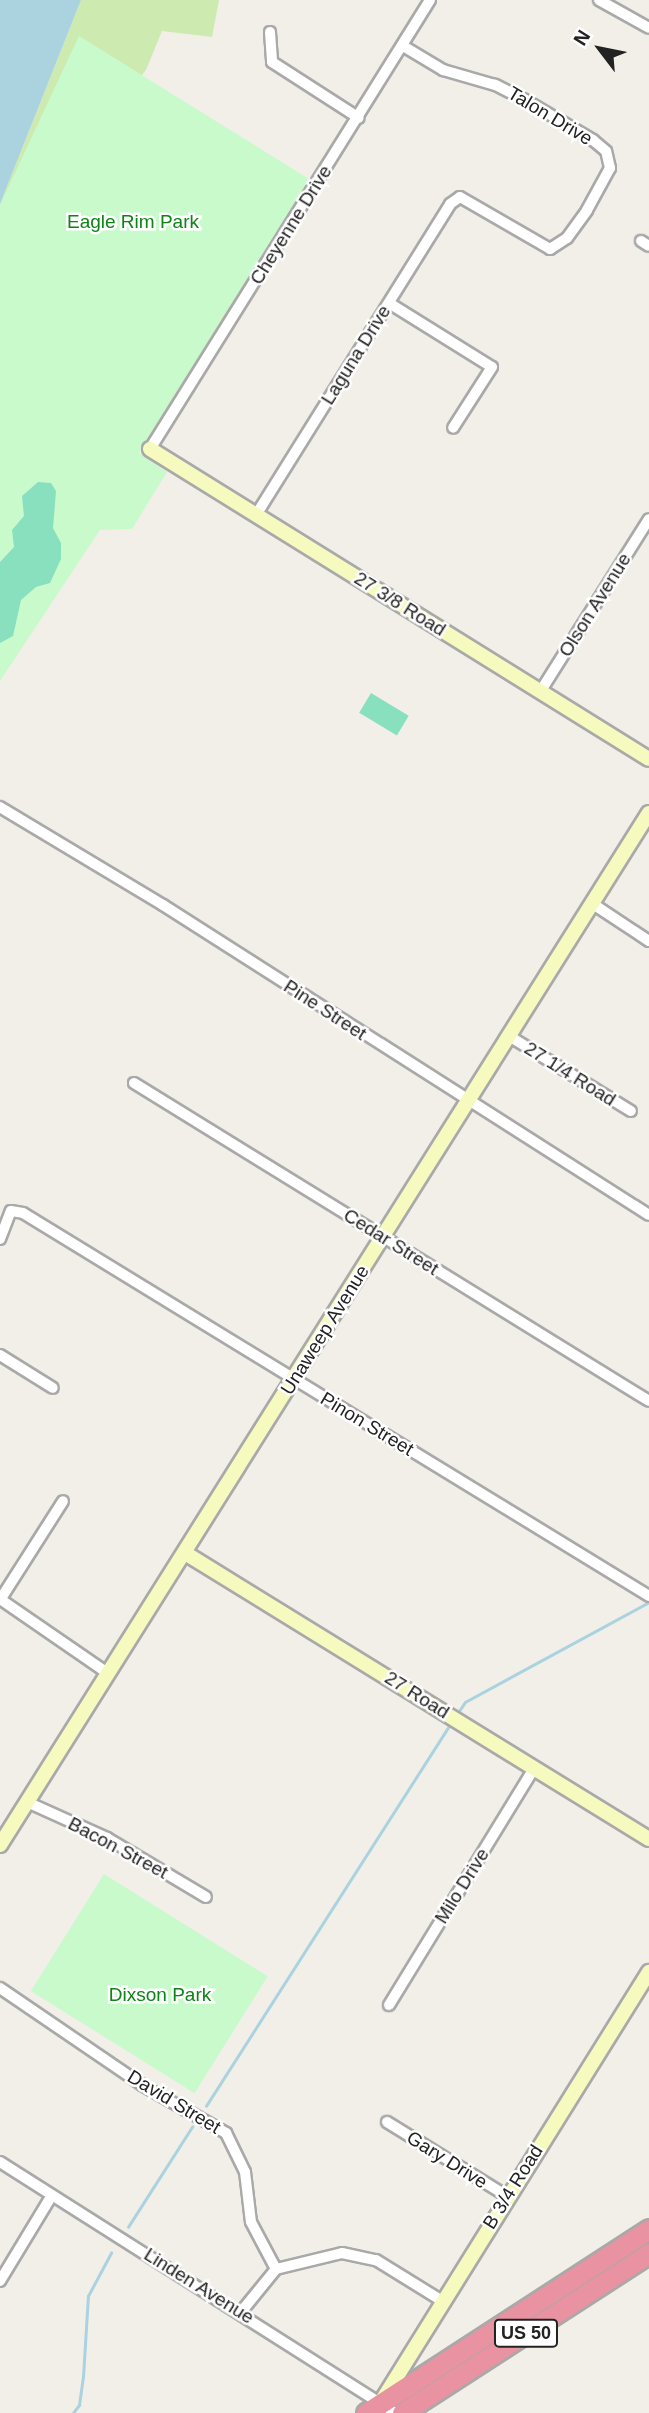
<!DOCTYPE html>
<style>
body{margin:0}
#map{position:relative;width:649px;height:2413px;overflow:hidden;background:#f2efe9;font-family:Helvetica,sans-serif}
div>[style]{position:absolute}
.grass>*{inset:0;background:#cdebb0}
.park>*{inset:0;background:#c8facc;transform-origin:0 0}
.pitch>*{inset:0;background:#88e0be;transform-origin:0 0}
.water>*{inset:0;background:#aad3df}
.stream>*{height:2.5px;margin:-1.25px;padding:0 1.25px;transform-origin:1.25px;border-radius:1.25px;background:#aad3df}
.roads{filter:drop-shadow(2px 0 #a9a9a9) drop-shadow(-2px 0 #a9a9a9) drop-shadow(0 2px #a9a9a9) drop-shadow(0 -2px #a9a9a9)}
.street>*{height:10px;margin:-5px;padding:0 5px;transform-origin:5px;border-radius:5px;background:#fff}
.secondary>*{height:14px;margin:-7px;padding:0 7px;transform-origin:7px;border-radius:7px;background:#f7fabf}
.highway>*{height:19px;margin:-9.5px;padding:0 9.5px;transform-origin:9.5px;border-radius:9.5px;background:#e892a2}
span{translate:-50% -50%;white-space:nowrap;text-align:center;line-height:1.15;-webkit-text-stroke:5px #fff;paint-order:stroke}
.shield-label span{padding:2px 5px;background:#fff;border:2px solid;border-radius:5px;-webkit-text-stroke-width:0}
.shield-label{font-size:18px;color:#222;font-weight:700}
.street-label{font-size:19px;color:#222}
.park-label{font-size:19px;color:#0c8416}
.north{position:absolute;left:565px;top:14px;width:70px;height:70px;-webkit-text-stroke:5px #fff;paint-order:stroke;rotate:302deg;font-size:19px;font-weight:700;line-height:28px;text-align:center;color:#222}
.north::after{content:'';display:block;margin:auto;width:24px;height:32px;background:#222;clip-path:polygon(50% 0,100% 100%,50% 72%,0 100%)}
</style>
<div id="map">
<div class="grass">
<div style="clip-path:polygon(81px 0,219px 0,212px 37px,162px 31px,146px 70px,111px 114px,0 502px,0 204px)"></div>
</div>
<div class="park">
<div style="clip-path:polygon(79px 36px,309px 179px,139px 453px,167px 472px,132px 529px,100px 530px,0 681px,0 205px)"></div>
<div style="left:104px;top:1874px;width:193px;height:138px;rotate:32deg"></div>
</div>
<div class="pitch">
<div style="clip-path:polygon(38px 482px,51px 483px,56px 491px,53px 528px,61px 543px,61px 559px,50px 583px,36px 587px,21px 600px,13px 636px,0 643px,0 562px,14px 547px,12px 530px,24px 516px,22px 496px)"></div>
<div style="left:371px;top:693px;width:44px;height:23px;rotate:31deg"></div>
</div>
<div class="water">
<div style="clip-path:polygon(0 0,81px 0,0 204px)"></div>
</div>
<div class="stream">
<div style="left:457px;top:1714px;width:14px;rotate:-56deg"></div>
<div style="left:465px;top:1702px;width:209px;rotate:-28.5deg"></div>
<div style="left:206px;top:2106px;width:455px;rotate:-57.4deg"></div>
<div style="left:128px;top:2227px;width:119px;rotate:-57.4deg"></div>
<div style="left:73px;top:2413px;width:10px;rotate:-53deg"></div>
<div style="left:79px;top:2405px;width:28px;rotate:-82deg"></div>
<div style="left:83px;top:2377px;width:81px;rotate:-86.5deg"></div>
<div style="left:88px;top:2296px;width:49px;rotate:-61.9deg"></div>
</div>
<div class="roads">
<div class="street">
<div style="left:599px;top:0;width:57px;rotate:29.2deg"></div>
<div style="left:270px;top:32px;width:30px;rotate:86deg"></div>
<div style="left:272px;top:62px;width:103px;rotate:32.8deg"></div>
<div style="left:641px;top:241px;width:9px;rotate:32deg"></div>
<div style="left:389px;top:303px;width:121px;rotate:31.9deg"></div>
<div style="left:492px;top:367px;width:72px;rotate:122.6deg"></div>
<div style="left:150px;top:449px;width:529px;rotate:-58.05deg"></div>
<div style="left:256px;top:515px;width:367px;rotate:-58deg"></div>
<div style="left:450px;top:204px;width:12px;rotate:-35deg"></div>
<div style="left:460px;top:197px;width:104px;rotate:30deg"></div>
<div style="left:550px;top:249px;width:20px;rotate:-33deg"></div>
<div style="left:567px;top:238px;width:34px;rotate:-54deg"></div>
<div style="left:587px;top:210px;width:48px;rotate:-61.3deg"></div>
<div style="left:610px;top:168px;width:17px;rotate:-103deg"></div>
<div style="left:606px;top:151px;width:17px;rotate:-140deg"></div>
<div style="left:593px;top:140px;width:79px;rotate:-149.5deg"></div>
<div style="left:525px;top:100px;width:34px;rotate:-153deg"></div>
<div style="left:495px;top:85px;width:54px;rotate:-163.9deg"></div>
<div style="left:443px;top:70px;width:47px;rotate:-149deg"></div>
<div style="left:540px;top:692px;width:204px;rotate:-57.8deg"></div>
<div style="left:0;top:807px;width:190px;rotate:31deg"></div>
<div style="left:163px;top:905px;width:576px;rotate:32.53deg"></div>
<div style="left:593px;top:904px;width:67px;rotate:33.5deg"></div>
<div style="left:509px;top:1036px;width:143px;rotate:31.6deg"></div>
<div style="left:134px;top:1083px;width:605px;rotate:31.69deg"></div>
<div style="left:0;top:1239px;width:30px;rotate:-69deg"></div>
<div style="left:11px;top:1211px;width:12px;rotate:9deg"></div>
<div style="left:23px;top:1213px;width:734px;rotate:31.46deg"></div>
<div style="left:0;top:1355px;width:62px;rotate:31.9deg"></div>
<div style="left:0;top:1599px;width:132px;rotate:34.5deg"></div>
<div style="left:0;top:1600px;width:117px;rotate:-57.5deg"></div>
<div style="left:27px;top:1802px;width:88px;rotate:24.2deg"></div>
<div style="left:107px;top:1838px;width:115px;rotate:30.8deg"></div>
<div style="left:0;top:1988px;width:172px;rotate:34.3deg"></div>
<div style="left:142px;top:2085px;width:97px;rotate:29.7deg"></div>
<div style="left:226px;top:2133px;width:43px;rotate:64deg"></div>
<div style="left:245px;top:2172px;width:50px;rotate:83.2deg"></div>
<div style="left:251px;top:2222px;width:53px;rotate:62deg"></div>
<div style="left:389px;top:2005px;width:279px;rotate:-58.5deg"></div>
<div style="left:387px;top:2122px;width:141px;rotate:31.7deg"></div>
<div style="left:0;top:2162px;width:468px;rotate:32.4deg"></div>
<div style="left:0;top:2281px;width:100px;rotate:-58.8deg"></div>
<div style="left:241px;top:2312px;width:55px;rotate:-50.9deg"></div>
<div style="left:276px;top:2269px;width:68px;rotate:-13.6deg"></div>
<div style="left:342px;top:2253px;width:35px;rotate:12deg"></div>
<div style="left:376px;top:2260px;width:78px;rotate:31.8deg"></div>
</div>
<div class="secondary">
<div style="left:150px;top:449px;width:587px;rotate:31.85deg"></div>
<div style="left:185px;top:1553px;width:545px;rotate:31.65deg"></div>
<div style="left:0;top:1845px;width:1219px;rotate:-57.84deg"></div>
<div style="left:381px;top:2402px;width:507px;rotate:-58.07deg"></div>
</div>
<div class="highway">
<div style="left:366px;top:2413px;width:338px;rotate:-33deg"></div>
<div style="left:402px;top:2413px;width:294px;rotate:-32.9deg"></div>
</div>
</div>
<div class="shield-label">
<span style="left:526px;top:2333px">US 50</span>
</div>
<div class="street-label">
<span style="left:550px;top:116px;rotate:31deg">Talon Drive</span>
<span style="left:291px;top:225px;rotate:-58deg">Cheyenne Drive</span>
<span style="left:356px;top:355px;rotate:-58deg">Laguna Drive</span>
<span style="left:400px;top:604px;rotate:32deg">27 3/8 Road</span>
<span style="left:595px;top:605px;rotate:-58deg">Olson Avenue</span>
<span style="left:325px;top:1010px;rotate:33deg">Pine Street</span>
<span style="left:570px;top:1074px;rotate:32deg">27 1/4 Road</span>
<span style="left:391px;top:1242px;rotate:32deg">Cedar Street</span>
<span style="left:325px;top:1330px;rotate:-58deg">Unaweep Avenue</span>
<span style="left:367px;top:1424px;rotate:31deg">Pinon Street</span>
<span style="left:417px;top:1695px;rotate:32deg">27 Road</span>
<span style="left:118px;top:1848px;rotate:28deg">Bacon Street</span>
<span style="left:462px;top:1886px;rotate:-58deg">Milo Drive</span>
<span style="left:174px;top:2102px;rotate:31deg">David Street</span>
<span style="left:447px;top:2160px;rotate:32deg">Gary Drive</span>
<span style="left:513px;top:2187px;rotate:-58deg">B 3/4 Road</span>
<span style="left:199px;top:2286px;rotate:32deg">Linden Avenue</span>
</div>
<div class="park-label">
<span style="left:133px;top:222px">Eagle Rim Park</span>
<span style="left:160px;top:1995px">Dixson Park</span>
</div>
<div class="north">N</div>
</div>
